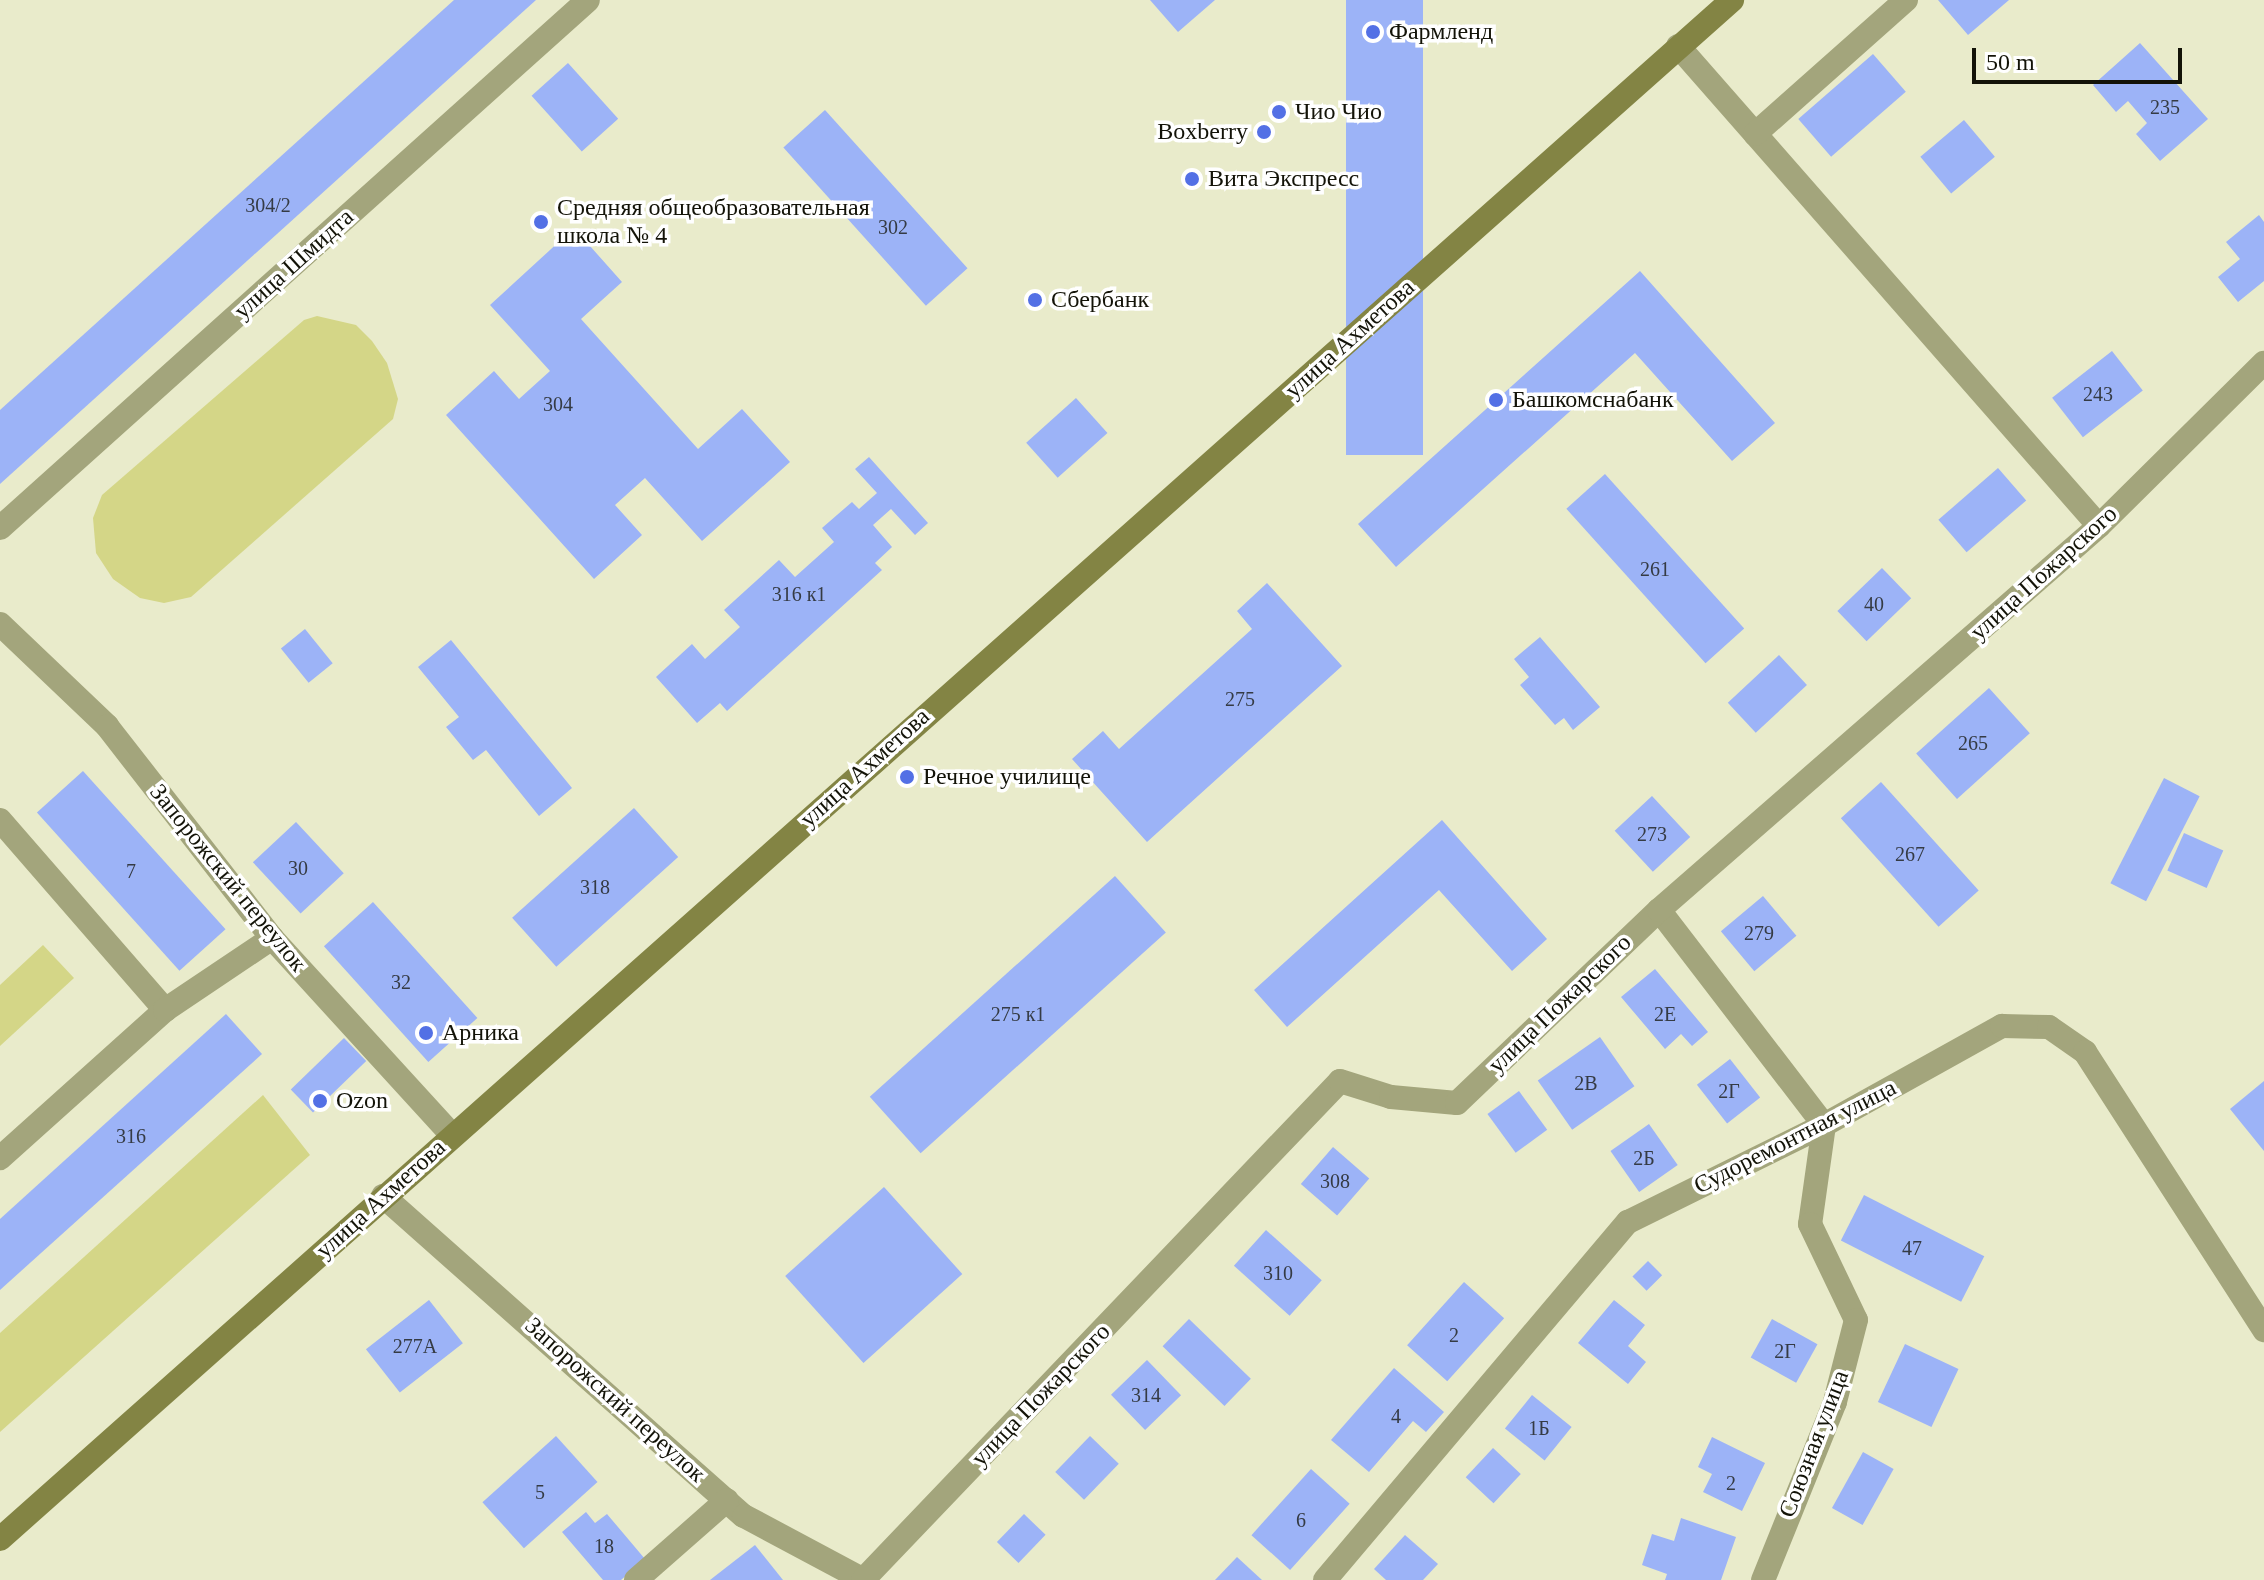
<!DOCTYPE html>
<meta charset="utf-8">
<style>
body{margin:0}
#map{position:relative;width:2264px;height:1580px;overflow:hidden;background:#e9ebcb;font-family:Georgia,serif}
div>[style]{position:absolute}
.green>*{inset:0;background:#d4d687}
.building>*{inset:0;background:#9cb3f7;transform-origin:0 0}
.minor>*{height:24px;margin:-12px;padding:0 12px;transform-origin:12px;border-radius:12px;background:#a3a57c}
.secondary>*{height:24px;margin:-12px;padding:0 12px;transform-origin:12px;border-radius:12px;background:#838444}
.dots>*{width:22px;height:22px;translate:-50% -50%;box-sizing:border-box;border:4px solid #fff;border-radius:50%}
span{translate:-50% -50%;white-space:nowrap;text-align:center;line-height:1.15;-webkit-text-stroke:7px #fff;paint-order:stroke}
.number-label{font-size:20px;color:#353b44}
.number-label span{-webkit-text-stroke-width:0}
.poi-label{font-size:24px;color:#131308}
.left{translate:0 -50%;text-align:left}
.right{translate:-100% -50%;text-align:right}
.street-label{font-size:24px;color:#131308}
.scale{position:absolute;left:1972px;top:48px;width:210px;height:36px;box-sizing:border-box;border:4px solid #131308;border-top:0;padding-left:10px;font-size:24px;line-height:28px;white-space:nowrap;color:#131308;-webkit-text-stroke:6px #fff;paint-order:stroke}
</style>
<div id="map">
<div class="green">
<div style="clip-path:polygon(317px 316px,356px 325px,372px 341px,387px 363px,398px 399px,393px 419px,191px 597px,164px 603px,140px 598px,113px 579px,96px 553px,93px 518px,102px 495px,304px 320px)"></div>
<div style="clip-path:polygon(43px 945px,74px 978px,0 1046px,0 985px)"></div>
<div style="clip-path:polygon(263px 1095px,310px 1155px,0 1432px,0 1333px)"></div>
</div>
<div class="building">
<div style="clip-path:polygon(454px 0,536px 0,0 484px,0 410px)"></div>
<div style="clip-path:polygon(1150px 0,1215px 0,1178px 32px)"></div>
<div style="left:1346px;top:0;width:77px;height:455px"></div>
<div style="clip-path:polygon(1938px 0,2009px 0,1968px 35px)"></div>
<div style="clip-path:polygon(2140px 43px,2208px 119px,2160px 161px,2136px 134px,2147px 123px,2128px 101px,2116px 112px,2093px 85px)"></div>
<div style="left:1873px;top:54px;width:50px;height:99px;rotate:49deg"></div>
<div style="left:568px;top:63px;width:75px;height:49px;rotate:48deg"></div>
<div style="left:825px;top:110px;width:213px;height:56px;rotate:48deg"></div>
<div style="left:1964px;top:120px;width:48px;height:57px;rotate:50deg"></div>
<div style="clip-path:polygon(2259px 215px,2264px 222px,2264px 281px,2238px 302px,2218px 277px,2240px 259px,2226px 242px)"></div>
<div style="clip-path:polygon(574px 228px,622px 282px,581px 319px,698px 449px,742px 409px,790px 462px,702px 541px,645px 478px,615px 505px,642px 535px,594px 579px,446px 415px,494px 371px,519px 399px,550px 371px,490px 305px)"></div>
<div style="clip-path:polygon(1640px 271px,1775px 423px,1732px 461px,1635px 353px,1396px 567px,1358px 524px)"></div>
<div style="left:2112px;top:351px;width:50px;height:76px;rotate:52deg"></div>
<div style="left:1076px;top:398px;width:47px;height:67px;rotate:48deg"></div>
<div style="clip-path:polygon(869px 457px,928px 523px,915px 535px,891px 509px,873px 525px,892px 547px,875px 563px,882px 570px,727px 711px,720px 703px,697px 723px,656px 677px,692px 644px,705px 659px,740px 627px,724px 610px,779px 560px,795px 577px,834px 542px,822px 528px,852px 502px,859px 509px,877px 493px,855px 469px)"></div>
<div style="left:1998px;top:468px;width:43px;height:79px;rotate:49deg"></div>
<div style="left:1605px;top:474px;width:208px;height:52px;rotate:48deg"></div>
<div style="left:1882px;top:568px;width:42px;height:62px;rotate:46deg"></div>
<div style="clip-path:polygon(1267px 583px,1342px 666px,1147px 842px,1072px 759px,1103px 731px,1119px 749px,1252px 629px,1237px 611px)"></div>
<div style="left:305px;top:629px;width:44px;height:31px;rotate:51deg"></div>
<div style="clip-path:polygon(1540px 637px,1600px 707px,1573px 730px,1564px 718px,1555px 725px,1520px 685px,1529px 677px,1514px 659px)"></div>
<div style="clip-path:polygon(451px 640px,572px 788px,539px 816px,486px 750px,473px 760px,446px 727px,459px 717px,418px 667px)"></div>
<div style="left:1779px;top:655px;width:41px;height:70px;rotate:47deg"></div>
<div style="left:1989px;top:688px;width:61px;height:98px;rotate:48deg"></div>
<div style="left:83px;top:771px;width:213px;height:62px;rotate:48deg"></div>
<div style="left:2164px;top:778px;width:40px;height:118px;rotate:27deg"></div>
<div style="left:1881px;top:782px;width:146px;height:54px;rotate:48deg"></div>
<div style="left:1652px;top:796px;width:56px;height:51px;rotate:47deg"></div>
<div style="left:634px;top:808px;width:66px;height:164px;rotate:48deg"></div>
<div style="clip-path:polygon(1442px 820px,1547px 939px,1512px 971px,1439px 890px,1287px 1027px,1254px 990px)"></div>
<div style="left:296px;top:822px;width:70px;height:59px;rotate:47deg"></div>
<div style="left:2184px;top:833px;width:43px;height:41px;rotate:24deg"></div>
<div style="left:1115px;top:876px;width:76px;height:330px;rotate:48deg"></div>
<div style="left:1763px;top:896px;width:52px;height:55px;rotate:50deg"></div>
<div style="left:373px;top:902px;width:156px;height:66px;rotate:48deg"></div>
<div style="clip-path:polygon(1655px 969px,1708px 1032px,1692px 1046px,1681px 1034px,1665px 1049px,1621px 997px)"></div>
<div style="clip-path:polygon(226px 1014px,262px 1054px,0 1290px,0 1219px)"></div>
<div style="left:1600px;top:1037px;width:60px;height:76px;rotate:55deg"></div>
<div style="left:344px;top:1038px;width:32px;height:74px;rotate:46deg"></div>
<div style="left:1730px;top:1059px;width:49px;height:42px;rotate:52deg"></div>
<div style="clip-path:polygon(2264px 1081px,2264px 1151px,2230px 1109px)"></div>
<div style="left:1519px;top:1091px;width:48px;height:39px;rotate:54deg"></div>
<div style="left:1649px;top:1124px;width:50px;height:47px;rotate:55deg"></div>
<div style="left:1333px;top:1147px;width:48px;height:49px;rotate:41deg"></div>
<div style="left:884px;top:1187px;width:117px;height:133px;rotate:48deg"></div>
<div style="left:1864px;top:1195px;width:135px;height:51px;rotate:27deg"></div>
<div style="left:1266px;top:1230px;width:75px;height:48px;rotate:42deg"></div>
<div style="left:1648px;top:1261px;width:20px;height:22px;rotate:45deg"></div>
<div style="left:1464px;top:1282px;width:54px;height:85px;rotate:42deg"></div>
<div style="left:429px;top:1300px;width:55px;height:80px;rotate:52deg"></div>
<div style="clip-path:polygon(1614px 1300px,1645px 1325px,1628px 1346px,1646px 1362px,1628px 1384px,1578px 1343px)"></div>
<div style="left:1189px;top:1319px;width:86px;height:38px;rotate:44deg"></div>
<div style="left:1772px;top:1319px;width:52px;height:44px;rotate:29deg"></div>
<div style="left:1905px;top:1344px;width:59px;height:64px;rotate:25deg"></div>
<div style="left:1147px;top:1360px;width:49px;height:50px;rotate:46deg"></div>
<div style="clip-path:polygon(1394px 1368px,1444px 1412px,1426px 1432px,1413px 1421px,1369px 1472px,1331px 1440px)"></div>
<div style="left:1532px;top:1395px;width:51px;height:43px;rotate:39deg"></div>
<div style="left:556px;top:1436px;width:62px;height:99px;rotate:48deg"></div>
<div style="left:1090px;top:1436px;width:40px;height:50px;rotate:44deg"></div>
<div style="clip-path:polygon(1712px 1437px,1765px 1463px,1742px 1511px,1703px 1492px,1712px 1474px,1698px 1467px)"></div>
<div style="left:1493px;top:1448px;width:38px;height:40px;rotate:43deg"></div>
<div style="left:1863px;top:1452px;width:35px;height:64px;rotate:29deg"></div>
<div style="left:1311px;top:1469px;width:52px;height:89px;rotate:42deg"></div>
<div style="clip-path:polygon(586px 1512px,595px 1523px,607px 1514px,645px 1559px,621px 1580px,603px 1580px,562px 1532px)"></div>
<div style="left:1024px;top:1514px;width:30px;height:39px;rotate:44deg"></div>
<div style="clip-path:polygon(1681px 1518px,1736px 1537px,1721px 1580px,1665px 1580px,1667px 1574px,1642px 1565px,1652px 1534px,1674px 1541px)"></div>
<div style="clip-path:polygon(1405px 1535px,1438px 1564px,1423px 1580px,1386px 1580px,1374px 1569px)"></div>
<div style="clip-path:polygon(755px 1545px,783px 1580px,710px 1580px)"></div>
<div style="clip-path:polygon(1237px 1557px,1262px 1580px,1215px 1580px)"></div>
</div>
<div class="minor">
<div style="left:1678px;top:46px;width:638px;rotate:48.75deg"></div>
<div style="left:1755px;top:134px;width:202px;rotate:-41.6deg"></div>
<div style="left:0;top:528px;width:790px;rotate:-41.92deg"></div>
<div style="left:0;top:624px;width:148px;rotate:43.6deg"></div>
<div style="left:107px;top:726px;width:269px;rotate:52.1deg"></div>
<div style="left:272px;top:938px;width:267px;rotate:47.6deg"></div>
<div style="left:0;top:820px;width:252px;rotate:49deg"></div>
<div style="left:165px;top:1010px;width:222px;rotate:138.1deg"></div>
<div style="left:1659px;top:910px;width:271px;rotate:52.5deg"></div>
<div style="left:1824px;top:1125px;width:100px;rotate:98deg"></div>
<div style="left:1810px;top:1224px;width:106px;rotate:64.4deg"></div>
<div style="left:1856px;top:1320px;width:85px;rotate:104.4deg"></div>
<div style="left:1835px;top:1402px;width:192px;rotate:112deg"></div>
<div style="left:165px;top:1010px;width:129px;rotate:-33.9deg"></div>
<div style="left:383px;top:1196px;width:482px;rotate:41.6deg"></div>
<div style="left:744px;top:1516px;width:136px;rotate:28.1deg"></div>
<div style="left:636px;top:1580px;width:121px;rotate:-41.3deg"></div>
<div style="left:863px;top:1580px;width:690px;rotate:-46.29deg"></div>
<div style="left:1340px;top:1081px;width:53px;rotate:17.4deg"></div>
<div style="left:1391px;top:1097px;width:66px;rotate:5.2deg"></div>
<div style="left:1457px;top:1103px;width:279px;rotate:-43.7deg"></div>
<div style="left:1659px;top:910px;width:584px;rotate:-41.11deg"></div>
<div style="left:2099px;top:526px;width:232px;rotate:-44.7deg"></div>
<div style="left:1325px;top:1580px;width:469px;rotate:-49.8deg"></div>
<div style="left:1628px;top:1222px;width:219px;rotate:-26.3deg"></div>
<div style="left:1824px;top:1125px;width:204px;rotate:-29.1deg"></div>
<div style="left:2002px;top:1026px;width:47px;rotate:1.2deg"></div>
<div style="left:2049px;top:1027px;width:44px;rotate:34.8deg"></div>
<div style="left:2085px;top:1052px;width:331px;rotate:57.2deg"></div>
</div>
<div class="secondary">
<div style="left:0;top:1539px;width:2317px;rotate:-41.62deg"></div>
</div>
<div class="dots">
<div style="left:1373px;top:32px;background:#5370e5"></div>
<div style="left:1279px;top:112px;background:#5370e5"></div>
<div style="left:1264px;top:132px;background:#5370e5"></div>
<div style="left:1192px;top:179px;background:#5370e5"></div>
<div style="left:541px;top:222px;background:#5370e5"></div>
<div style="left:1035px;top:300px;background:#5370e5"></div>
<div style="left:1496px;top:400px;background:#5370e5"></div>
<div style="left:907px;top:777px;background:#5370e5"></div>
<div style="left:426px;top:1033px;background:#5370e5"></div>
<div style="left:320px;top:1101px;background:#5370e5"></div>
</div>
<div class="number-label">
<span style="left:2165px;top:107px">235</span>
<span style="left:268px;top:205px">304/2</span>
<span style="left:893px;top:227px">302</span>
<span style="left:2098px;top:394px">243</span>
<span style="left:558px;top:404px">304</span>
<span style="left:1655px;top:569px">261</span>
<span style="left:799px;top:594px">316 к1</span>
<span style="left:1874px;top:604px">40</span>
<span style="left:1240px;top:699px">275</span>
<span style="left:1973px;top:743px">265</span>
<span style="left:1652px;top:834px">273</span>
<span style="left:1910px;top:854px">267</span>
<span style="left:298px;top:868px">30</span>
<span style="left:131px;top:871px">7</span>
<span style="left:595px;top:887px">318</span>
<span style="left:1759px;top:933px">279</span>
<span style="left:401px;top:982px">32</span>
<span style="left:1018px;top:1014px">275 к1</span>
<span style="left:1665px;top:1014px">2Е</span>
<span style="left:1586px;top:1083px">2В</span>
<span style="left:1729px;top:1091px">2Г</span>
<span style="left:131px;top:1136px">316</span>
<span style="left:1644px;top:1158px">2Б</span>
<span style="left:1335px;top:1181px">308</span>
<span style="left:1912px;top:1248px">47</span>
<span style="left:1278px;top:1273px">310</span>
<span style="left:1454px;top:1335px">2</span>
<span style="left:415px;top:1346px">277А</span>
<span style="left:1785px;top:1351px">2Г</span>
<span style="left:1146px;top:1395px">314</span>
<span style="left:1396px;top:1416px">4</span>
<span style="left:1539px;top:1428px">1Б</span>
<span style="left:1731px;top:1483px">2</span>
<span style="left:540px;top:1492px">5</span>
<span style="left:1301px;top:1520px">6</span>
<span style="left:604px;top:1546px">18</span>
</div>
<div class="poi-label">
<span class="left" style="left:1389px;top:32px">Фармленд</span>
<span class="left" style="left:1295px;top:112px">Чио Чио</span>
<span class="right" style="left:1248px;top:132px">Boxberry</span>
<span class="left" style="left:1208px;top:179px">Вита Экспресс</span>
<span class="left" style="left:557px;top:222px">Средняя общеобразовательная<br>школа № 4</span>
<span class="left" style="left:1051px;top:300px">Сбербанк</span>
<span class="left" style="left:1512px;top:400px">Башкомснабанк</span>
<span class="left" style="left:923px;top:777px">Речное училище</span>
<span class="left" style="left:442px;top:1033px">Арника</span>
<span class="left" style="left:336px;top:1101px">Ozon</span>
</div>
<div class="street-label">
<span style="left:294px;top:264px;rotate:-42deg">улица Шмидта</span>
<span style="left:1350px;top:339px;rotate:-42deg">улица Ахметова</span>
<span style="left:2044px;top:573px;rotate:-42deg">улица Пожарского</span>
<span style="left:865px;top:768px;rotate:-42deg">улица Ахметова</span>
<span style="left:228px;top:878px;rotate:51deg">Запорожский переулок</span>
<span style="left:1560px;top:1004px;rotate:-44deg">улица Пожарского</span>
<span style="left:1795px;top:1137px;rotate:-27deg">Судоремонтная улица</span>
<span style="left:381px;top:1199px;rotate:-42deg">улица Ахметова</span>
<span style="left:1041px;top:1395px;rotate:-46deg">улица Пожарского</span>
<span style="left:615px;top:1400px;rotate:42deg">Запорожский переулок</span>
<span style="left:1814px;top:1444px;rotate:-69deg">Союзная улица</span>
</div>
<div class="scale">50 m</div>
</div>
